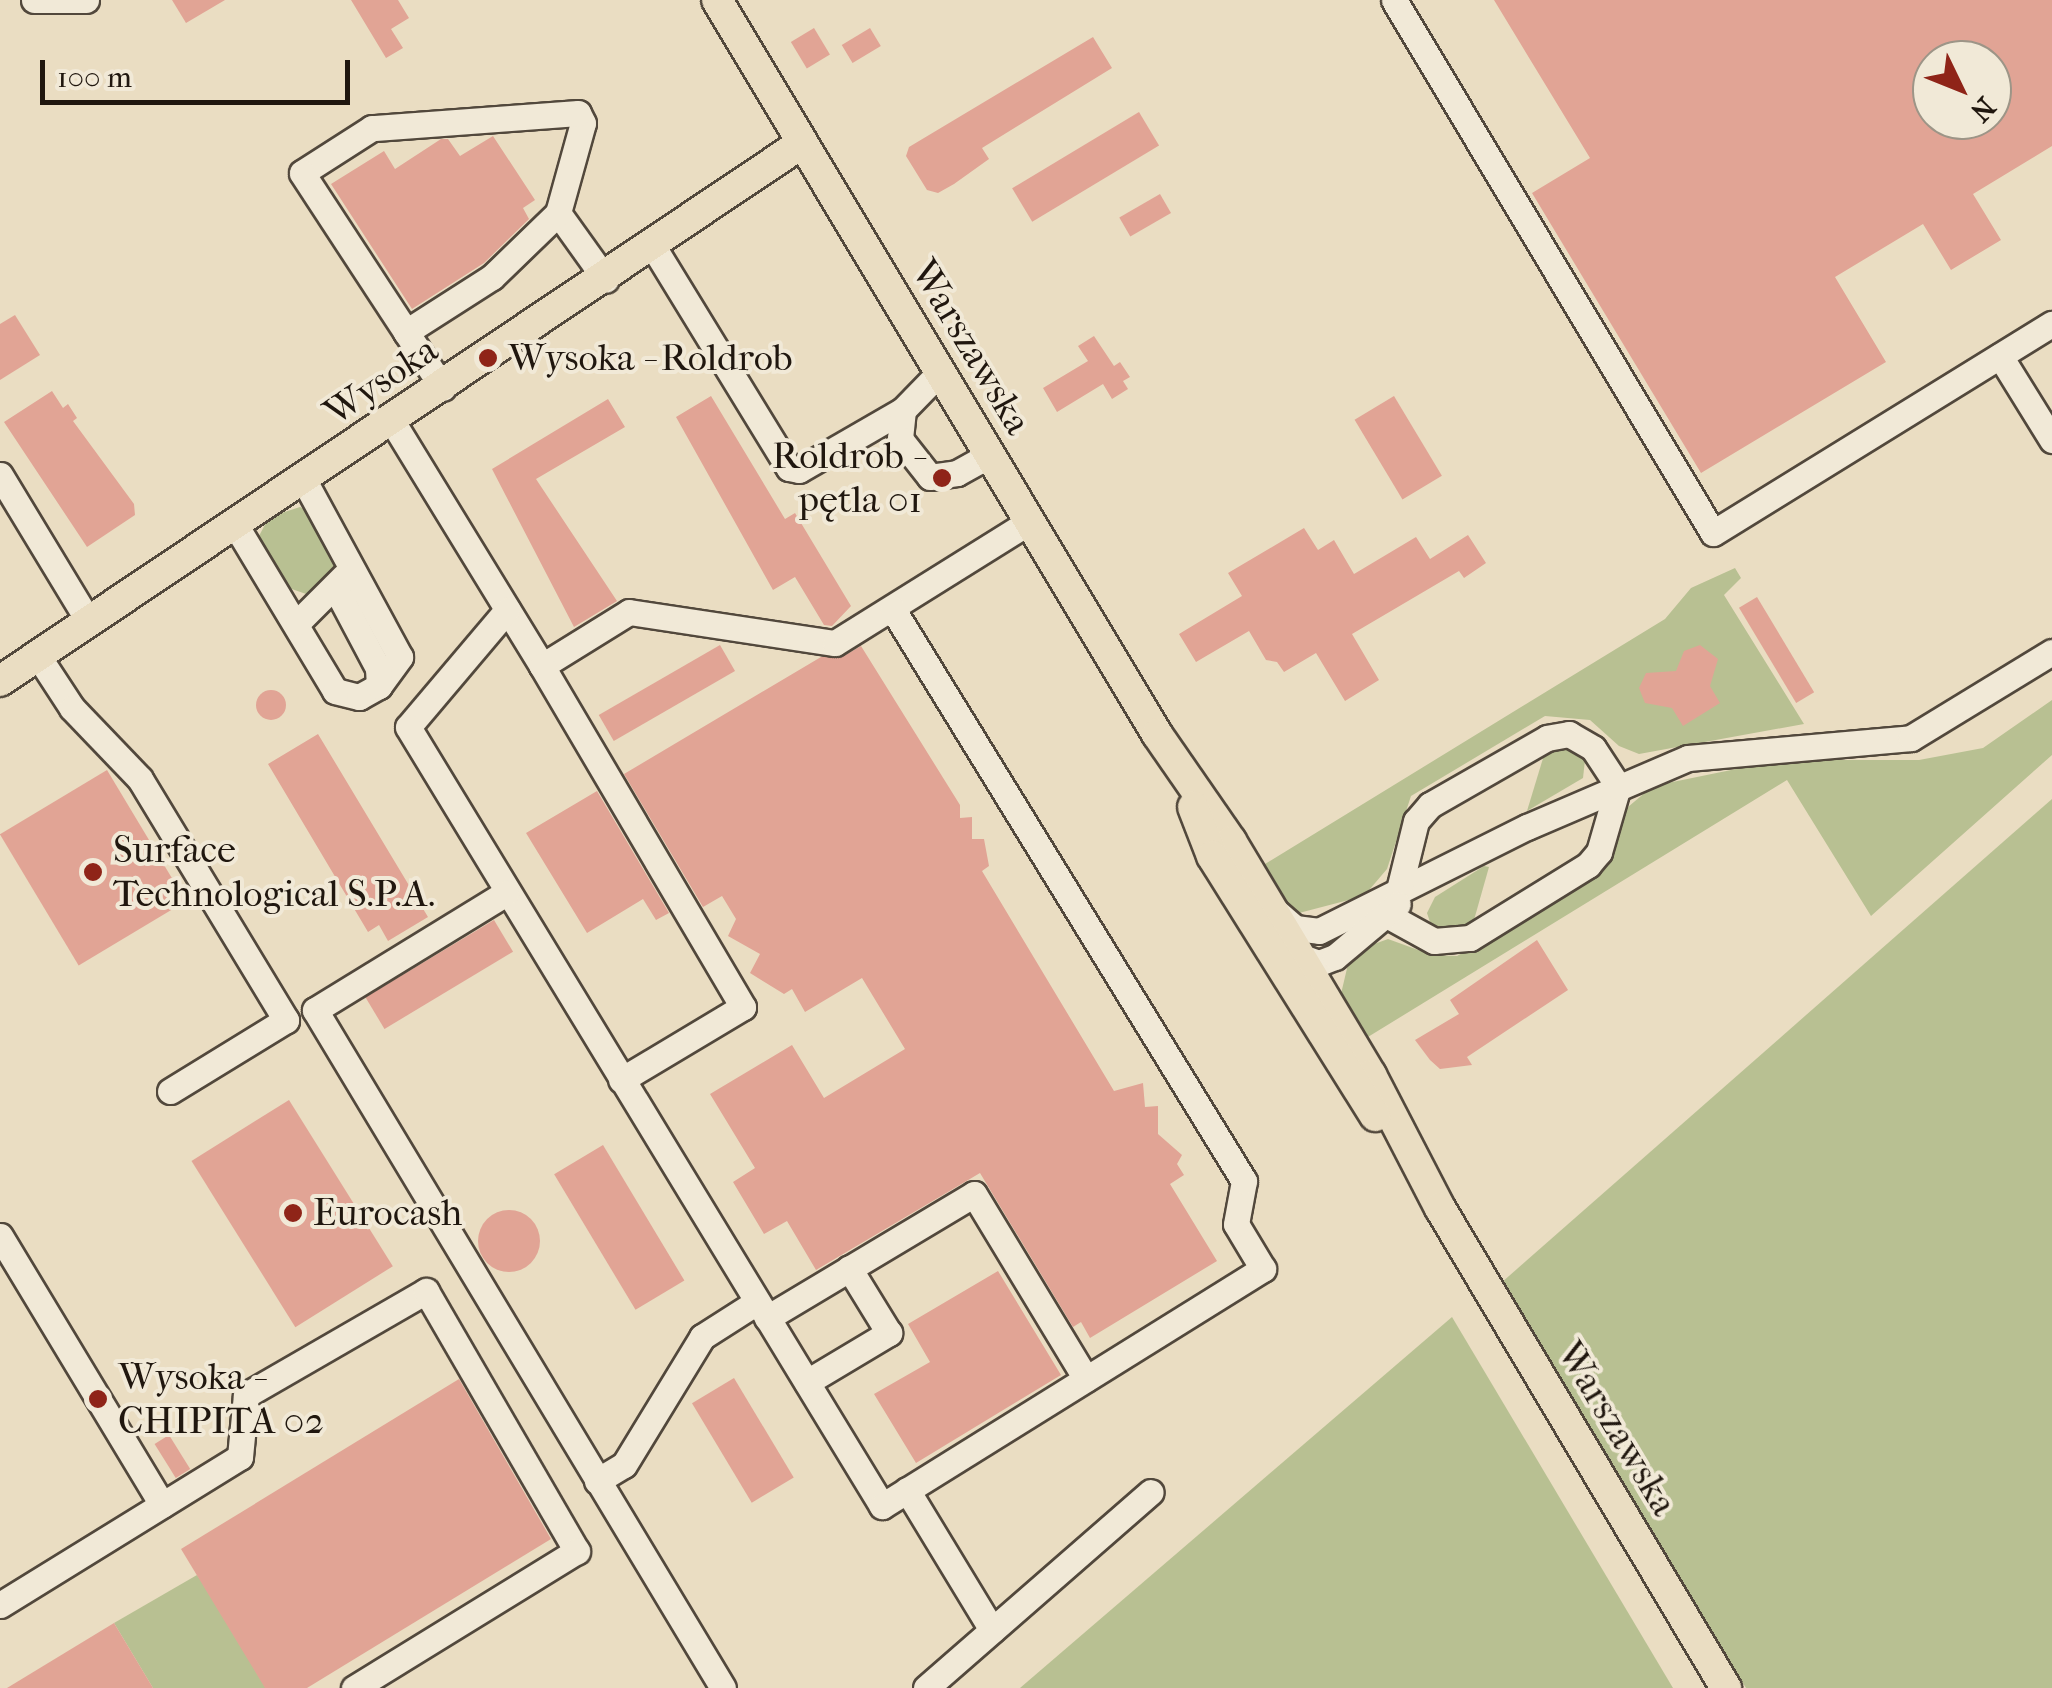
<!DOCTYPE html>
<meta charset="utf-8">
<style>
body{margin:0}
#map{position:relative;width:2052px;height:1688px;overflow:hidden;background:#eaddc2;font-family:"IM FELL French Canon",serif}
div>[style]{position:absolute}
.green>*{inset:0;background:#b8c092}
.building>*{inset:0;background:#e1a495;transform-origin:0 0}
.round{border-radius:50%}
.roads{filter:drop-shadow(2px 0 #52483c) drop-shadow(-2px 0 #52483c) drop-shadow(0 2px #52483c) drop-shadow(0 -2px #52483c)}
.minor>*{height:25px;margin:-12.5px;padding:0 12.5px;transform-origin:12.5px;border-radius:12.5px;background:#f1e9d7}
.major>*{height:30px;margin:-15px;padding:0 15px;transform-origin:15px;border-radius:15px;background:#eaddc2}
.dots>*{width:28px;height:28px;translate:-50% -50%;box-sizing:border-box;border:5px solid #f1e9d7;border-radius:50%}
span{translate:-50% -50%;white-space:nowrap;text-align:center;line-height:1.15;-webkit-text-stroke:8px #f1e9d7;paint-order:stroke}
.street-label{font-size:38px;color:#20170f}
.poi-label{font-size:38px;color:#20170f}
.left{translate:0 -50%;text-align:left}
.right{translate:-100% -50%;text-align:right}
.north{position:absolute;left:1912px;top:40px;width:100px;height:100px;box-sizing:border-box;background:#f1e9d7;border:2px solid #9d9587;border-radius:50%;rotate:133deg;font-size:28px;font-weight:700;line-height:40px;text-align:center;color:#20170f}
.north::after{content:'';display:block;margin:auto;width:35px;height:45px;background:#8f2418;clip-path:polygon(50% 0,100% 100%,50% 72%,0 100%)}
.scale{position:absolute;left:40px;top:60px;width:310px;height:45px;box-sizing:border-box;border:5px solid #20170f;border-top:0;padding-left:12px;font-size:30px;line-height:35px;white-space:nowrap;color:#20170f;-webkit-text-stroke:8px #f1e9d7;paint-order:stroke}
</style>
<div id="map">
<div class="green">
<div style="clip-path:polygon(300px 507px,310px 512px,337px 564px,309px 595px,286px 587px,259px 536px,269px 517px)"></div>
<div style="clip-path:polygon(1735px 568px,1741px 578px,1724px 595px,1804px 724px,1639px 754px,1619px 746px,1590px 720px,1545px 716px,1411px 796px,1387px 869px,1364px 896px,1299px 913px,1289px 909px,1260px 867px,1665px 619px,1691px 588px)"></div>
<div style="clip-path:polygon(2052px 700px,2052px 755px,1871px 916px,1787px 780px,1363px 1040px,1340px 998px,1349px 960px,1366px 947px,1388px 939px,1432px 955px,1457px 956px,1584px 880px,1622px 812px,1653px 786px,1780px 760px,1919px 760px,1983px 748px)"></div>
<div style="clip-path:polygon(1566px 746px,1585px 760px,1583px 778px,1527px 811px,1544px 755px)"></div>
<div style="clip-path:polygon(2052px 799px,2052px 1688px,1746px 1688px,1501px 1283px)"></div>
<div style="clip-path:polygon(1484px 866px,1489px 867px,1472px 927px,1464px 933px,1432px 928px,1427px 913px,1435px 897px)"></div>
<div style="clip-path:polygon(1452px 1317px,1673px 1688px,1020px 1688px)"></div>
<div style="clip-path:polygon(197px 1575px,280px 1688px,153px 1688px,114px 1623px)"></div>
</div>
<div class="building">
<div style="clip-path:polygon(172px 0,225px 0,186px 23px)"></div>
<div style="clip-path:polygon(351px 0,398px 0,409px 18px,391px 29px,403px 48px,386px 58px)"></div>
<div style="clip-path:polygon(evenodd,1494px 0,2052px 0,2052px 146px,1973px 194px,2001px 240px,1951px 270px,1923px 224px,1835px 277px,1886px 362px,1701px 473px,1532px 193px,1590px 158px,1494px 0,1932px 60px,1992px 60px,1992px 120px,1932px 120px,1932px 60px)"></div>
<div style="left:814px;top:28px;width:31px;height:27px;rotate:59deg"></div>
<div style="left:870px;top:28px;width:21px;height:33px;rotate:59deg"></div>
<div style="clip-path:polygon(1093px 37px,1112px 68px,982px 148px,989px 159px,954px 184px,938px 193px,927px 190px,906px 156px,909px 147px)"></div>
<div style="left:1139px;top:112px;width:39px;height:148px;rotate:59deg"></div>
<div style="clip-path:polygon(493px 136px,535px 200px,523px 208px,529px 219px,484px 263px,412px 309px,331px 184px,384px 151px,395px 169px,441px 139px,448px 139px,460px 156px)"></div>
<div style="left:1160px;top:194px;width:22px;height:47px;rotate:60deg"></div>
<div style="clip-path:polygon(15px 315px,40px 355px,0 380px,0 324px)"></div>
<div style="clip-path:polygon(1094px 336px,1114px 366px,1120px 362px,1130px 377px,1123px 381px,1128px 389px,1112px 399px,1103px 384px,1057px 412px,1043px 388px,1088px 361px,1078px 346px)"></div>
<div style="clip-path:polygon(52px 391px,63px 408px,68px 404px,77px 418px,73px 421px,134px 504px,135px 515px,87px 547px,4px 422px)"></div>
<div style="clip-path:polygon(711px 396px,785px 519px,795px 513px,851px 606px,832px 626px,824px 625px,795px 577px,773px 590px,676px 417px)"></div>
<div style="left:1394px;top:396px;width:93px;height:46px;rotate:59deg"></div>
<div style="clip-path:polygon(608px 399px,625px 427px,536px 479px,617px 601px,574px 627px,492px 469px)"></div>
<div style="clip-path:polygon(1304px 528px,1318px 550px,1334px 540px,1354px 574px,1416px 537px,1430px 559px,1468px 535px,1486px 563px,1464px 578px,1459px 571px,1352px 634px,1379px 680px,1345px 701px,1316px 653px,1284px 672px,1277px 662px,1266px 660px,1249px 631px,1196px 662px,1179px 634px,1242px 596px,1228px 573px)"></div>
<div style="left:1757px;top:597px;width:111px;height:21px;rotate:59deg"></div>
<div style="left:720px;top:645px;width:30px;height:140px;rotate:60deg"></div>
<div style="clip-path:polygon(1700px 645px,1718px 659px,1710px 686px,1720px 703px,1683px 726px,1672px 708px,1645px 703px,1639px 688px,1646px 673px,1676px 671px,1684px 651px)"></div>
<div style="clip-path:polygon(861px 646px,960px 805px,960px 818px,972px 817px,972px 839px,984px 839px,989px 866px,982px 871px,1114px 1091px,1143px 1083px,1145px 1107px,1158px 1106px,1158px 1134px,1182px 1155px,1177px 1164px,1184px 1175px,1170px 1184px,1217px 1261px,1090px 1338px,1081px 1322px,1073px 1327px,980px 1173px,816px 1270px,787px 1221px,764px 1234px,733px 1182px,755px 1168px,710px 1094px,792px 1045px,824px 1098px,905px 1049px,862px 978px,805px 1012px,792px 989px,784px 994px,750px 973px,760px 954px,728px 936px,736px 919px,722px 896px,703px 907px,624px 774px,821px 657px,842px 657px)"></div>
<div class="round" style="left:256px;top:690px;width:30px;height:30px"></div>
<div style="clip-path:polygon(318px 734px,428px 917px,388px 941px,379px 925px,368px 932px,268px 764px)"></div>
<div style="left:107px;top:770px;width:153px;height:125px;rotate:59deg"></div>
<div style="clip-path:polygon(597px 791px,669px 913px,656px 920px,643px 899px,587px 933px,526px 833px)"></div>
<div style="left:494px;top:920px;width:37px;height:150px;rotate:59deg"></div>
<div style="clip-path:polygon(1537px 940px,1568px 990px,1467px 1057px,1472px 1065px,1440px 1069px,1430px 1060px,1415px 1040px,1459px 1014px,1450px 1000px)"></div>
<div style="left:289px;top:1100px;width:196px;height:115px;rotate:58deg"></div>
<div style="left:603px;top:1145px;width:158px;height:57px;rotate:59deg"></div>
<div class="round" style="left:478px;top:1210px;width:62px;height:62px"></div>
<div style="clip-path:polygon(998px 1271px,1061px 1375px,916px 1463px,874px 1394px,930px 1362px,908px 1324px)"></div>
<div style="left:734px;top:1378px;width:116px;height:49px;rotate:59deg"></div>
<div style="clip-path:polygon(459px 1379px,551px 1539px,307px 1688px,265px 1688px,181px 1549px)"></div>
<div style="left:169px;top:1435px;width:40px;height:17px;rotate:58deg"></div>
<div style="clip-path:polygon(114px 1623px,153px 1688px,7px 1688px)"></div>
</div>
<div class="roads">
<div class="minor">
<div style="left:34px;top:0;width:52px"></div>
<div style="left:1394px;top:0;width:621px;rotate:59.1deg"></div>
<div style="left:1713px;top:533px;width:398px;rotate:-31.7deg"></div>
<div style="left:558px;top:213px;width:82px;rotate:54.4deg"></div>
<div style="left:654px;top:248px;width:258px;rotate:58.5deg"></div>
<div style="left:789px;top:468px;width:10px;rotate:11deg"></div>
<div style="left:799px;top:470px;width:120px;rotate:-30deg"></div>
<div style="left:406px;top:332px;width:102px;rotate:-32.6deg"></div>
<div style="left:492px;top:277px;width:92px;rotate:-44.1deg"></div>
<div style="left:558px;top:213px;width:93px;rotate:-74.5deg"></div>
<div style="left:583px;top:123px;width:11px;rotate:-117deg"></div>
<div style="left:578px;top:113px;width:207px;rotate:175.8deg"></div>
<div style="left:372px;top:128px;width:83px;rotate:147.3deg"></div>
<div style="left:302px;top:173px;width:190px;rotate:56.8deg"></div>
<div style="left:406px;top:332px;width:67px;rotate:56.5deg"></div>
<div style="left:2000px;top:356px;width:99px;rotate:58.2deg"></div>
<div style="left:939px;top:373px;width:52px;rotate:134.2deg"></div>
<div style="left:903px;top:410px;width:29px;rotate:96deg"></div>
<div style="left:900px;top:439px;width:48px;rotate:51.7deg"></div>
<div style="left:930px;top:477px;width:27px;rotate:-8deg"></div>
<div style="left:957px;top:473px;width:35px;rotate:-29deg"></div>
<div style="left:392px;top:421px;width:287px;rotate:58.5deg"></div>
<div style="left:542px;top:666px;width:102px;rotate:-31.8deg"></div>
<div style="left:629px;top:612px;width:208px;rotate:8.6deg"></div>
<div style="left:835px;top:643px;width:229px;rotate:-32deg"></div>
<div style="left:0;top:475px;width:172px;rotate:58.8deg"></div>
<div style="left:236px;top:526px;width:192px;rotate:59deg"></div>
<div style="left:335px;top:691px;width:25px;rotate:14deg"></div>
<div style="left:359px;top:697px;width:23px;rotate:-29deg"></div>
<div style="left:379px;top:686px;width:36px;rotate:-54deg"></div>
<div style="left:400px;top:657px;width:201px;rotate:-118.5deg"></div>
<div style="left:336px;top:589px;width:89px;rotate:62deg"></div>
<div style="left:378px;top:668px;width:18px;rotate:87deg"></div>
<div style="left:507px;top:610px;width:153px;rotate:130.2deg"></div>
<div style="left:408px;top:727px;width:912px;rotate:58.68deg"></div>
<div style="left:882px;top:1506px;width:449px;rotate:-31.9deg"></div>
<div style="left:1263px;top:1269px;width:52px;rotate:-121deg"></div>
<div style="left:1236px;top:1224px;width:44px;rotate:-79.5deg"></div>
<div style="left:1244px;top:1181px;width:672px;rotate:-121.56deg"></div>
<div style="left:298px;top:622px;width:64px;rotate:-45deg"></div>
<div style="left:38px;top:656px;width:62px;rotate:56.8deg"></div>
<div style="left:72px;top:708px;width:98px;rotate:46.2deg"></div>
<div style="left:140px;top:779px;width:282px;rotate:58.8deg"></div>
<div style="left:286px;top:1020px;width:136px;rotate:148.5deg"></div>
<div style="left:542px;top:666px;width:396px;rotate:59.5deg"></div>
<div style="left:743px;top:1007px;width:142px;rotate:149.1deg"></div>
<div style="left:506px;top:893px;width:224px;rotate:148.5deg"></div>
<div style="left:315px;top:1010px;width:791px;rotate:58.96deg"></div>
<div style="left:1273px;top:909px;width:29px;rotate:41deg"></div>
<div style="left:1295px;top:928px;width:24px;rotate:7deg"></div>
<div style="left:1319px;top:931px;width:233px;rotate:-26.6deg"></div>
<div style="left:1527px;top:827px;width:175px;rotate:-23.2deg"></div>
<div style="left:1688px;top:758px;width:224px;rotate:-5.1deg"></div>
<div style="left:1911px;top:738px;width:165px;rotate:-31.4deg"></div>
<div style="left:1385px;top:914px;width:56px;rotate:28.9deg"></div>
<div style="left:1434px;top:941px;width:36px;rotate:-5deg"></div>
<div style="left:1470px;top:938px;width:139px;rotate:-31.7deg"></div>
<div style="left:1588px;top:865px;width:17px;rotate:-50deg"></div>
<div style="left:1599px;top:852px;width:69px;rotate:-73.9deg"></div>
<div style="left:1618px;top:786px;width:45px;rotate:-123.3deg"></div>
<div style="left:1593px;top:748px;width:28px;rotate:-150deg"></div>
<div style="left:1569px;top:734px;width:22px;rotate:170deg"></div>
<div style="left:1547px;top:738px;width:135px;rotate:150.2deg"></div>
<div style="left:1430px;top:805px;width:21px;rotate:131deg"></div>
<div style="left:1416px;top:821px;width:75px;rotate:103.9deg"></div>
<div style="left:1291px;top:953px;width:30px;rotate:20deg"></div>
<div style="left:1319px;top:963px;width:17px;rotate:-21deg"></div>
<div style="left:1335px;top:957px;width:82px;rotate:-40.1deg"></div>
<div style="left:0;top:1236px;width:314px;rotate:58.9deg"></div>
<div style="left:767px;top:1318px;width:241px;rotate:-30.9deg"></div>
<div style="left:974px;top:1194px;width:216px;rotate:58.8deg"></div>
<div style="left:807px;top:1382px;width:96px;rotate:-30.9deg"></div>
<div style="left:889px;top:1333px;width:76px;rotate:-121.6deg"></div>
<div style="left:597px;top:1481px;width:31px;rotate:-31deg"></div>
<div style="left:624px;top:1465px;width:150px;rotate:-58.6deg"></div>
<div style="left:702px;top:1337px;width:65px;rotate:-32.5deg"></div>
<div style="left:907px;top:1490px;width:164px;rotate:58.7deg"></div>
<div style="left:0;top:1605px;width:282px;rotate:-31.7deg"></div>
<div style="left:240px;top:1457px;width:62px;rotate:-84.5deg"></div>
<div style="left:246px;top:1395px;width:208px;rotate:-30deg"></div>
<div style="left:426px;top:1291px;width:301px;rotate:59.9deg"></div>
<div style="left:577px;top:1551px;width:262px;rotate:148.4deg"></div>
<div style="left:926px;top:1688px;width:298px;rotate:-41.1deg"></div>
</div>
<div class="major">
<div style="left:717px;top:0;width:856px;rotate:59.06deg"></div>
<div style="left:1157px;top:734px;width:130px;rotate:55.3deg"></div>
<div style="left:1231px;top:841px;width:273px;rotate:59.1deg"></div>
<div style="left:1371px;top:1075px;width:150px;rotate:62.6deg"></div>
<div style="left:1440px;top:1208px;width:559px;rotate:59.21deg"></div>
<div style="left:0;top:681px;width:966px;rotate:-33.85deg"></div>
<div style="left:1193px;top:807px;width:53px;rotate:68.8deg"></div>
<div style="left:1212px;top:856px;width:307px;rotate:57.9deg"></div>
</div>
</div>
<div class="dots">
<div style="left:488px;top:358px;background:#8f2418"></div>
<div style="left:942px;top:478px;background:#8f2418"></div>
<div style="left:93px;top:872px;background:#8f2418"></div>
<div style="left:293px;top:1213px;background:#8f2418"></div>
<div style="left:98px;top:1399px;background:#8f2418"></div>
</div>
<div class="street-label">
<span style="left:971px;top:347px;rotate:59deg">Warszawska</span>
<span style="left:381px;top:381px;rotate:-34deg">Wysoka</span>
<span style="left:1617px;top:1428px;rotate:59deg">Warszawska</span>
</div>
<div class="poi-label">
<span class="left" style="left:508px;top:358px">Wysoka - Roldrob</span>
<span class="right" style="left:922px;top:478px">Roldrob -<br>pętla 01</span>
<span class="left" style="left:113px;top:872px">Surface<br>Technological S.P.A.</span>
<span class="left" style="left:313px;top:1213px">Eurocash</span>
<span class="left" style="left:118px;top:1399px">Wysoka -<br>CHIPITA 02</span>
</div>
<div class="north">N</div>
<div class="scale">100 m</div>
</div>
